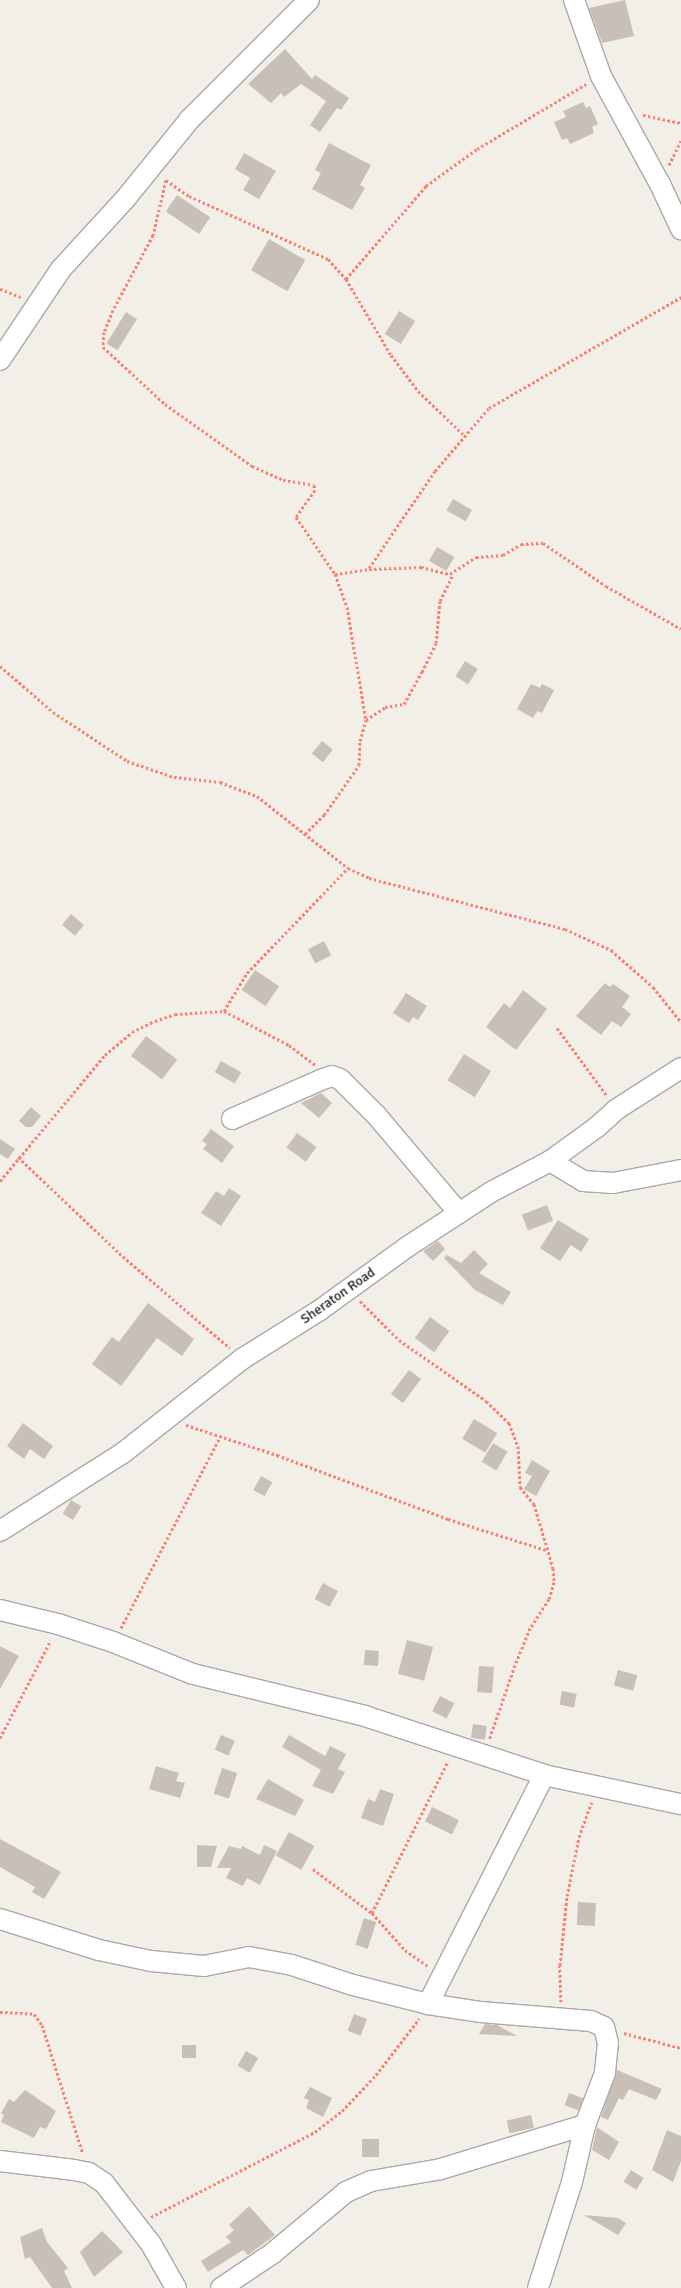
<!DOCTYPE html>
<style>
body{margin:0}
#map{position:relative;width:681px;height:2288px;overflow:hidden;background:#f2efe9;font-family:Signika,sans-serif}
div>[style]{position:absolute}
.building>*{inset:0;background:#c7bfb8;transform-origin:0 0}
.path>*{height:3px;margin-top:-1.5px;transform-origin:0;background:repeating-linear-gradient(90deg,#fa8072 0 2.5px,transparent 0 5px)}
.roads{filter:drop-shadow(1px 0 #a9a9a9) drop-shadow(-1px 0 #a9a9a9) drop-shadow(0 1px #a9a9a9) drop-shadow(0 -1px #a9a9a9)}
.minor>*{height:20px;margin:-10px;padding:0 10px;transform-origin:10px;border-radius:10px;background:#fff}
span{translate:-50% -50%;white-space:nowrap;text-align:center;line-height:1.15;-webkit-text-stroke:4.5px #fff;paint-order:stroke}
.street-label{font-size:14px;color:#222}
</style>
<div id="map">
<div class="building">
<div style="clip-path:polygon(625px 0,634px 36px,602px 43px,589px 8px)"></div>
<div style="clip-path:polygon(285px 49px,312px 79px,315px 75px,349px 98px,341px 110px,337px 108px,320px 132px,310px 125px,326px 101px,301px 84px,284px 97px,281px 93px,271px 103px,248px 84px)"></div>
<div style="clip-path:polygon(583px 102px,586px 108px,590px 106px,598px 124px,592px 127px,594px 133px,570px 144px,567px 138px,562px 140px,554px 122px,566px 117px,563px 111px)"></div>
<div style="clip-path:polygon(329px 143px,371px 165px,360px 185px,365px 188px,352px 210px,312px 189px,321px 173px,315px 170px)"></div>
<div style="clip-path:polygon(244px 153px,276px 171px,259px 199px,243px 190px,250px 178px,235px 169px)"></div>
<div style="left:177px;top:195px;width:40px;height:20px;rotate:34deg"></div>
<div style="left:269px;top:239px;width:42px;height:36px;rotate:30deg"></div>
<div style="left:399px;top:311px;width:19px;height:27px;rotate:32deg"></div>
<div style="left:126px;top:312px;width:13px;height:37px;rotate:32deg"></div>
<div style="left:453px;top:499px;width:22px;height:13px;rotate:30deg"></div>
<div style="left:437px;top:547px;width:20px;height:16px;rotate:30deg"></div>
<div style="left:465px;top:661px;width:15px;height:18px;rotate:32deg"></div>
<div style="clip-path:polygon(531px 684px,540px 688px,542px 684px,554px 690px,542px 713px,537px 711px,533px 718px,517px 709px)"></div>
<div style="left:322px;top:741px;width:14px;height:16px;rotate:39deg"></div>
<div style="left:71px;top:914px;width:17px;height:14px;rotate:40deg"></div>
<div style="left:324px;top:941px;width:16px;height:18px;rotate:63deg"></div>
<div style="left:255px;top:970px;width:29px;height:24px;rotate:34deg"></div>
<div style="clip-path:polygon(605px 983px,610px 987px,613px 984px,630px 996px,622px 1007px,631px 1014px,621px 1027px,612px 1021px,601px 1035px,576px 1016px)"></div>
<div style="clip-path:polygon(523px 990px,547px 1009px,516px 1050px,486px 1027px,504px 1003px,510px 1008px)"></div>
<div style="clip-path:polygon(406px 993px,427px 1006px,418px 1020px,413px 1017px,409px 1023px,393px 1013px)"></div>
<div style="left:146px;top:1036px;width:39px;height:25px;rotate:37deg"></div>
<div style="left:464px;top:1054px;width:32px;height:31px;rotate:32deg"></div>
<div style="left:221px;top:1061px;width:23px;height:13px;rotate:29deg"></div>
<div style="clip-path:polygon(321px 1093px,332px 1103px,319px 1118px,301px 1103px)"></div>
<div style="clip-path:polygon(31px 1107px,41px 1116px,32px 1127px,26px 1127px,19px 1121px)"></div>
<div style="clip-path:polygon(211px 1129px,234px 1146px,222px 1163px,203px 1149px,207px 1144px,202px 1141px)"></div>
<div style="left:297px;top:1133px;width:24px;height:18px;rotate:36deg"></div>
<div style="clip-path:polygon(0 1139px,15px 1149px,8px 1159px,0 1154px)"></div>
<div style="clip-path:polygon(229px 1188px,241px 1196px,221px 1226px,201px 1213px,216px 1191px,224px 1196px)"></div>
<div style="left:547px;top:1205px;width:17px;height:27px;rotate:69deg"></div>
<div style="clip-path:polygon(558px 1220px,589px 1239px,581px 1252px,571px 1245px,560px 1261px,540px 1248px)"></div>
<div style="clip-path:polygon(438px 1241px,445px 1249px,433px 1261px,423px 1251px)"></div>
<div style="clip-path:polygon(474px 1250px,488px 1264px,479px 1273px,511px 1292px,503px 1305px,475px 1290px,444px 1258px,447px 1255px,461px 1263px)"></div>
<div style="clip-path:polygon(148px 1303px,194px 1339px,182px 1356px,157px 1338px,121px 1386px,92px 1364px,112px 1337px,119px 1342px)"></div>
<div style="left:430px;top:1317px;width:24px;height:26px;rotate:36deg"></div>
<div style="left:409px;top:1370px;width:15px;height:30px;rotate:37deg"></div>
<div style="left:474px;top:1419px;width:27px;height:23px;rotate:31deg"></div>
<div style="clip-path:polygon(23px 1423px,53px 1446px,44px 1459px,30px 1449px,24px 1459px,7px 1446px)"></div>
<div style="left:493px;top:1443px;width:17px;height:22px;rotate:31deg"></div>
<div style="clip-path:polygon(532px 1460px,550px 1471px,536px 1496px,524px 1489px,532px 1476px,525px 1473px)"></div>
<div style="left:261px;top:1476px;width:13px;height:16px;rotate:29deg"></div>
<div style="left:71px;top:1500px;width:12px;height:16px;rotate:31deg"></div>
<div style="left:323px;top:1583px;width:17px;height:18px;rotate:28deg"></div>
<div style="left:407px;top:1640px;width:27px;height:35px;rotate:15deg"></div>
<div style="clip-path:polygon(0 1646px,19px 1656px,0 1689px)"></div>
<div style="left:365px;top:1650px;width:14px;height:15px;rotate:4deg"></div>
<div style="left:479px;top:1666px;width:15px;height:26px;rotate:4deg"></div>
<div style="left:618px;top:1670px;width:20px;height:16px;rotate:15deg"></div>
<div style="left:562px;top:1691px;width:15px;height:14px;rotate:11deg"></div>
<div style="left:440px;top:1696px;width:16px;height:17px;rotate:27deg"></div>
<div style="left:473px;top:1724px;width:14px;height:14px;rotate:8deg"></div>
<div style="left:221px;top:1735px;width:15px;height:16px;rotate:23deg"></div>
<div style="clip-path:polygon(289px 1735px,325px 1756px,330px 1746px,346px 1754px,338px 1769px,345px 1772px,333px 1794px,312px 1786px,321px 1770px,282px 1747px)"></div>
<div style="clip-path:polygon(156px 1766px,179px 1773px,176px 1781px,185px 1783px,180px 1798px,149px 1789px)"></div>
<div style="left:222px;top:1768px;width:16px;height:27px;rotate:18deg"></div>
<div style="clip-path:polygon(268px 1779px,304px 1800px,295px 1816px,256px 1799px)"></div>
<div style="clip-path:polygon(380px 1789px,394px 1794px,383px 1826px,361px 1818px,368px 1799px,375px 1802px)"></div>
<div style="left:432px;top:1807px;width:30px;height:16px;rotate:26deg"></div>
<div style="left:289px;top:1832px;width:29px;height:27px;rotate:29deg"></div>
<div style="clip-path:polygon(0 1839px,61px 1872px,44px 1899px,32px 1892px,35px 1887px,0 1867px)"></div>
<div style="clip-path:polygon(197px 1845px,217px 1846px,211px 1867px,197px 1867px)"></div>
<div style="clip-path:polygon(264px 1845px,277px 1851px,260px 1885px,247px 1878px,243px 1886px,226px 1878px,231px 1868px,217px 1868px,229px 1846px,241px 1849px,242px 1846px,260px 1855px)"></div>
<div style="left:578px;top:1902px;width:18px;height:23px;rotate:3deg"></div>
<div style="left:364px;top:1918px;width:13px;height:28px;rotate:18deg"></div>
<div style="left:354px;top:2014px;width:14px;height:18px;rotate:21deg"></div>
<div style="clip-path:polygon(485px 2024px,497px 2025px,517px 2036px,479px 2034px)"></div>
<div style="left:182px;top:2045px;width:14px;height:13px"></div>
<div style="left:246px;top:2051px;width:14px;height:17px;rotate:30deg"></div>
<div style="clip-path:polygon(617px 2070px,662px 2089px,656px 2100px,629px 2089px,623px 2100px,619px 2098px,608px 2120px,601px 2117px)"></div>
<div style="clip-path:polygon(310px 2087px,332px 2098px,323px 2117px,306px 2108px,309px 2100px,304px 2098px)"></div>
<div style="clip-path:polygon(25px 2090px,56px 2111px,46px 2129px,40px 2127px,34px 2138px,1px 2122px,4px 2115px,1px 2113px,9px 2099px,14px 2102px)"></div>
<div style="left:569px;top:2093px;width:15px;height:13px;rotate:20deg"></div>
<div style="left:531px;top:2115px;width:13px;height:25px;rotate:77deg"></div>
<div style="clip-path:polygon(597px 2127px,619px 2142px,609px 2160px,592px 2150px)"></div>
<div style="clip-path:polygon(667px 2130px,681px 2136px,681px 2161px,673px 2182px,652px 2170px)"></div>
<div style="left:362px;top:2139px;width:17px;height:18px"></div>
<div style="left:631px;top:2170px;width:15px;height:14px;rotate:32deg"></div>
<div style="clip-path:polygon(249px 2206px,275px 2235px,248px 2255px,243px 2250px,208px 2272px,201px 2261px,231px 2242px,226px 2237px,234px 2230px,229px 2225px)"></div>
<div style="clip-path:polygon(584px 2215px,618px 2218px,626px 2223px,618px 2235px)"></div>
<div style="clip-path:polygon(42px 2228px,47px 2242px,68px 2268px,64px 2271px,72px 2288px,52px 2288px,30px 2257px,25px 2259px,20px 2237px)"></div>
<div style="clip-path:polygon(102px 2231px,123px 2252px,94px 2277px,80px 2252px)"></div>
</div>
<div class="path">
<div style="left:643px;top:115px;width:39px;rotate:12deg"></div>
<div style="left:669px;top:165px;width:28px;rotate:-64deg"></div>
<div style="left:166px;top:180px;width:57px;rotate:103.3deg"></div>
<div style="left:153px;top:235px;width:85px;rotate:118.1deg"></div>
<div style="left:113px;top:310px;width:24px;rotate:112deg"></div>
<div style="left:104px;top:332px;width:15px;rotate:94deg"></div>
<div style="left:103px;top:347px;width:84px;rotate:42.6deg"></div>
<div style="left:165px;top:404px;width:107px;rotate:35.5deg"></div>
<div style="left:252px;top:466px;width:34px;rotate:24deg"></div>
<div style="left:283px;top:480px;width:31px;rotate:9deg"></div>
<div style="left:314px;top:485px;width:5px;rotate:79deg"></div>
<div style="left:315px;top:490px;width:33px;rotate:125deg"></div>
<div style="left:296px;top:517px;width:69px;rotate:55.6deg"></div>
<div style="left:335px;top:574px;width:34px;rotate:-8deg"></div>
<div style="left:369px;top:569px;width:52px;rotate:-2.2deg"></div>
<div style="left:421px;top:567px;width:30px;rotate:14deg"></div>
<div style="left:450px;top:574px;width:31px;rotate:-33deg"></div>
<div style="left:476px;top:557px;width:27px;rotate:-4deg"></div>
<div style="left:503px;top:555px;width:21px;rotate:-31deg"></div>
<div style="left:521px;top:544px;width:22px;rotate:-3deg"></div>
<div style="left:543px;top:543px;width:76px;rotate:34.3deg"></div>
<div style="left:606px;top:586px;width:86px;rotate:29.8deg"></div>
<div style="left:166px;top:180px;width:28px;rotate:35deg"></div>
<div style="left:189px;top:196px;width:153px;rotate:24.4deg"></div>
<div style="left:328px;top:259px;width:27px;rotate:48deg"></div>
<div style="left:346px;top:279px;width:88px;rotate:59.4deg"></div>
<div style="left:391px;top:355px;width:45px;rotate:53.1deg"></div>
<div style="left:418px;top:391px;width:65px;rotate:43.8deg"></div>
<div style="left:346px;top:279px;width:123px;rotate:-49.3deg"></div>
<div style="left:426px;top:186px;width:63px;rotate:-36deg"></div>
<div style="left:477px;top:149px;width:127px;rotate:-30.8deg"></div>
<div style="left:0;top:289px;width:22px;rotate:21deg"></div>
<div style="left:369px;top:568px;width:117px;rotate:-55.8deg"></div>
<div style="left:435px;top:471px;width:83px;rotate:-49.4deg"></div>
<div style="left:489px;top:408px;width:222px;rotate:-30deg"></div>
<div style="left:335px;top:574px;width:35px;rotate:70deg"></div>
<div style="left:347px;top:607px;width:115px;rotate:80.5deg"></div>
<div style="left:0;top:666px;width:70px;rotate:41deg"></div>
<div style="left:53px;top:712px;width:89px;rotate:33.5deg"></div>
<div style="left:127px;top:761px;width:50px;rotate:18.8deg"></div>
<div style="left:174px;top:777px;width:46px;rotate:6.2deg"></div>
<div style="left:220px;top:782px;width:40px;rotate:21deg"></div>
<div style="left:257px;top:796px;width:116px;rotate:38.4deg"></div>
<div style="left:348px;top:868px;width:23px;rotate:25deg"></div>
<div style="left:369px;top:878px;width:203px;rotate:14.6deg"></div>
<div style="left:565px;top:929px;width:51px;rotate:24.5deg"></div>
<div style="left:611px;top:950px;width:56px;rotate:41.4deg"></div>
<div style="left:653px;top:987px;width:45px;rotate:51.3deg"></div>
<div style="left:305px;top:834px;width:27px;rotate:-45deg"></div>
<div style="left:324px;top:815px;width:61px;rotate:-55deg"></div>
<div style="left:359px;top:765px;width:24px;rotate:-88deg"></div>
<div style="left:360px;top:741px;width:22px;rotate:-74deg"></div>
<div style="left:366px;top:720px;width:23px;rotate:-34deg"></div>
<div style="left:385px;top:707px;width:19px;rotate:-9deg"></div>
<div style="left:404px;top:704px;width:37px;rotate:-61deg"></div>
<div style="left:422px;top:672px;width:32px;rotate:-64deg"></div>
<div style="left:436px;top:643px;width:42px;rotate:-84.6deg"></div>
<div style="left:440px;top:601px;width:30px;rotate:-64deg"></div>
<div style="left:224px;top:1011px;width:44px;rotate:-58.8deg"></div>
<div style="left:247px;top:973px;width:146px;rotate:-46.1deg"></div>
<div style="left:557px;top:1028px;width:84px;rotate:53.7deg"></div>
<div style="left:18px;top:1157px;width:139px;rotate:43.5deg"></div>
<div style="left:119px;top:1253px;width:146px;rotate:40.6deg"></div>
<div style="left:0;top:1181px;width:164px;rotate:-50.2deg"></div>
<div style="left:105px;top:1055px;width:35px;rotate:-40deg"></div>
<div style="left:132px;top:1032px;width:25px;rotate:-26deg"></div>
<div style="left:155px;top:1021px;width:21px;rotate:-19deg"></div>
<div style="left:175px;top:1014px;width:49px;rotate:-3.5deg"></div>
<div style="left:224px;top:1011px;width:73px;rotate:27.6deg"></div>
<div style="left:289px;top:1045px;width:34px;rotate:37deg"></div>
<div style="left:360px;top:1301px;width:55px;rotate:45deg"></div>
<div style="left:399px;top:1340px;width:106px;rotate:35deg"></div>
<div style="left:486px;top:1401px;width:32px;rotate:44deg"></div>
<div style="left:509px;top:1423px;width:25px;rotate:69deg"></div>
<div style="left:518px;top:1446px;width:41px;rotate:87.2deg"></div>
<div style="left:520px;top:1487px;width:22px;rotate:51deg"></div>
<div style="left:534px;top:1504px;width:67px;rotate:73.5deg"></div>
<div style="left:553px;top:1568px;width:14px;rotate:86deg"></div>
<div style="left:554px;top:1582px;width:18px;rotate:106deg"></div>
<div style="left:549px;top:1599px;width:35px;rotate:123deg"></div>
<div style="left:530px;top:1628px;width:40px;rotate:112deg"></div>
<div style="left:515px;top:1665px;width:79px;rotate:109.1deg"></div>
<div style="left:186px;top:1425px;width:96px;rotate:18.2deg"></div>
<div style="left:277px;top:1455px;width:183px;rotate:20.5deg"></div>
<div style="left:448px;top:1519px;width:103px;rotate:17.6deg"></div>
<div style="left:121px;top:1628px;width:215px;rotate:-62.6deg"></div>
<div style="left:0;top:1738px;width:110px;rotate:-62.5deg"></div>
<div style="left:313px;top:1869px;width:74px;rotate:36.7deg"></div>
<div style="left:372px;top:1913px;width:50px;rotate:48.3deg"></div>
<div style="left:405px;top:1950px;width:29px;rotate:35deg"></div>
<div style="left:372px;top:1913px;width:170px;rotate:-63.4deg"></div>
<div style="left:561px;top:2002px;width:37px;rotate:-92deg"></div>
<div style="left:560px;top:1965px;width:69px;rotate:-84.2deg"></div>
<div style="left:567px;top:1896px;width:60px;rotate:-78.5deg"></div>
<div style="left:579px;top:1837px;width:37px;rotate:-70deg"></div>
<div style="left:0;top:2012px;width:34px;rotate:3deg"></div>
<div style="left:34px;top:2014px;width:14px;rotate:54deg"></div>
<div style="left:42px;top:2025px;width:135px;rotate:72.4deg"></div>
<div style="left:624px;top:2033px;width:59px;rotate:14.7deg"></div>
<div style="left:151px;top:2217px;width:185px;rotate:-27.4deg"></div>
<div style="left:315px;top:2132px;width:34px;rotate:-38deg"></div>
<div style="left:342px;top:2111px;width:50px;rotate:-46.6deg"></div>
<div style="left:376px;top:2075px;width:71px;rotate:-52.5deg"></div>
</div>
<div class="roads">
<div class="minor">
<div style="left:574px;top:0;width:81px;rotate:70.4deg"></div>
<div style="left:601px;top:76px;width:123px;rotate:61.4deg"></div>
<div style="left:660px;top:184px;width:50px;rotate:65deg"></div>
<div style="left:0;top:360px;width:110px;rotate:-56.2deg"></div>
<div style="left:61px;top:269px;width:96px;rotate:-47.5deg"></div>
<div style="left:126px;top:198px;width:102px;rotate:-51deg"></div>
<div style="left:190px;top:119px;width:168px;rotate:-45deg"></div>
<div style="left:232px;top:1119px;width:99px;rotate:-23.7deg"></div>
<div style="left:323px;top:1079px;width:9px;rotate:-18deg"></div>
<div style="left:332px;top:1076px;width:9px;rotate:21deg"></div>
<div style="left:340px;top:1079px;width:52px;rotate:45deg"></div>
<div style="left:377px;top:1116px;width:127px;rotate:49.8deg"></div>
<div style="left:550px;top:1161px;width:39px;rotate:31deg"></div>
<div style="left:583px;top:1181px;width:30px;rotate:4deg"></div>
<div style="left:613px;top:1183px;width:69px;rotate:-10.8deg"></div>
<div style="left:0;top:1531px;width:146px;rotate:-32.4deg"></div>
<div style="left:123px;top:1453px;width:152px;rotate:-38.3deg"></div>
<div style="left:242px;top:1359px;width:92px;rotate:-32.1deg"></div>
<div style="left:320px;top:1310px;width:107px;rotate:-35.9deg"></div>
<div style="left:407px;top:1247px;width:100px;rotate:-33.2deg"></div>
<div style="left:491px;top:1192px;width:67px;rotate:-27.7deg"></div>
<div style="left:550px;top:1161px;width:58px;rotate:-35.9deg"></div>
<div style="left:597px;top:1127px;width:27px;rotate:-42deg"></div>
<div style="left:617px;top:1109px;width:76px;rotate:-32.6deg"></div>
<div style="left:0;top:1610px;width:60px;rotate:13.6deg"></div>
<div style="left:58px;top:1624px;width:58px;rotate:18.1deg"></div>
<div style="left:113px;top:1642px;width:86px;rotate:21.8deg"></div>
<div style="left:193px;top:1674px;width:177px;rotate:13.7deg"></div>
<div style="left:365px;top:1716px;width:188px;rotate:18.2deg"></div>
<div style="left:544px;top:1775px;width:140px;rotate:12deg"></div>
<div style="left:0;top:1919px;width:104px;rotate:17.4deg"></div>
<div style="left:99px;top:1950px;width:53px;rotate:11.9deg"></div>
<div style="left:151px;top:1961px;width:53px;rotate:5.4deg"></div>
<div style="left:204px;top:1966px;width:46px;rotate:-11.3deg"></div>
<div style="left:249px;top:1957px;width:44px;rotate:10.5deg"></div>
<div style="left:292px;top:1965px;width:64px;rotate:18.2deg"></div>
<div style="left:353px;top:1985px;width:77px;rotate:14.2deg"></div>
<div style="left:428px;top:2004px;width:54px;rotate:8.6deg"></div>
<div style="left:481px;top:2012px;width:110px;rotate:4.7deg"></div>
<div style="left:591px;top:2021px;width:14px;rotate:25deg"></div>
<div style="left:604px;top:2027px;width:16px;rotate:76deg"></div>
<div style="left:608px;top:2043px;width:30px;rotate:96deg"></div>
<div style="left:605px;top:2073px;width:56px;rotate:111deg"></div>
<div style="left:585px;top:2125px;width:58px;rotate:102.8deg"></div>
<div style="left:572px;top:2182px;width:111px;rotate:107.8deg"></div>
<div style="left:428px;top:2004px;width:257px;rotate:-63.1deg"></div>
<div style="left:0;top:2161px;width:75px;rotate:6.9deg"></div>
<div style="left:74px;top:2170px;width:15px;rotate:11deg"></div>
<div style="left:89px;top:2173px;width:18px;rotate:34deg"></div>
<div style="left:104px;top:2183px;width:77px;rotate:52.4deg"></div>
<div style="left:151px;top:2244px;width:51px;rotate:60.4deg"></div>
<div style="left:221px;top:2288px;width:63px;rotate:-33.9deg"></div>
<div style="left:273px;top:2253px;width:95px;rotate:-39.9deg"></div>
<div style="left:346px;top:2192px;width:27px;rotate:-24deg"></div>
<div style="left:371px;top:2181px;width:71px;rotate:-9.7deg"></div>
<div style="left:441px;top:2169px;width:151px;rotate:-17deg"></div>
</div>
</div>
<div class="street-label">
<span style="left:338px;top:1296px;rotate:-35deg">Sheraton Road</span>
</div>
</div>
